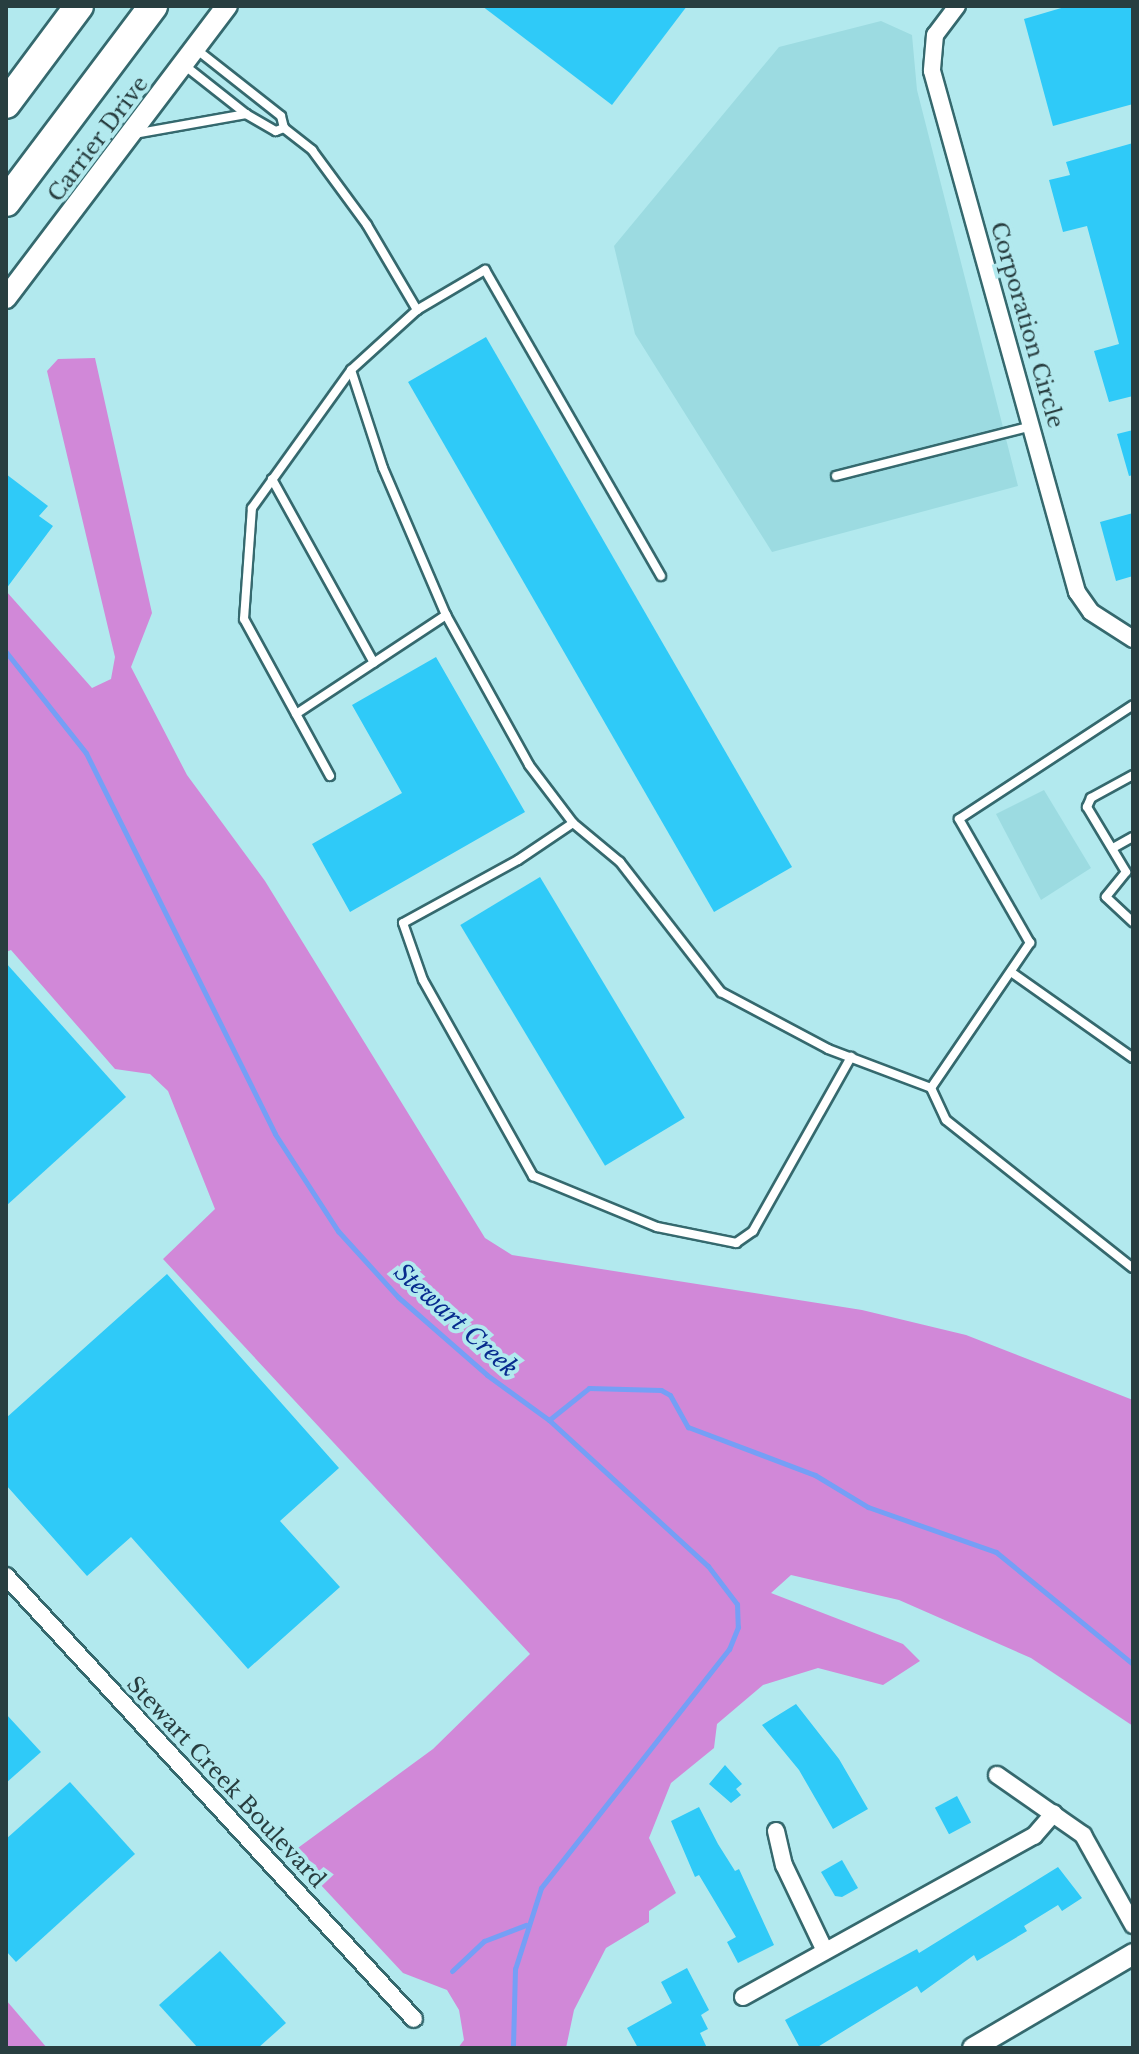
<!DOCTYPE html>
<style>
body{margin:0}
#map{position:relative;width:1139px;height:2054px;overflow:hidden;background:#b2e9ee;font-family:"Libre Baskerville",serif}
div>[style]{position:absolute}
.built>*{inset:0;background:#9cdbe1}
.forest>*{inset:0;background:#d188d8}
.stream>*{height:5px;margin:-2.5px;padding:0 2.5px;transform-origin:2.5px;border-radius:2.5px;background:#759ff6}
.building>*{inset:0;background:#2fcaf8;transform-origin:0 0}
.roads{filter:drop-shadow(2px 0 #35696e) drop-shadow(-2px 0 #35696e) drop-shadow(0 2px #35696e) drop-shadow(0 -2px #35696e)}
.service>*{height:8px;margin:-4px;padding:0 4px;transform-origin:4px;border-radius:4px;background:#fff}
.minor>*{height:16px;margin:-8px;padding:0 8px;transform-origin:8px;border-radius:8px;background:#fff}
.tertiary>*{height:20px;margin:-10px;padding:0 10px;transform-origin:10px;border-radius:10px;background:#fff}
.motorway>*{height:28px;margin:-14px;padding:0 14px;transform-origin:14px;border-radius:14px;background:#fff}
span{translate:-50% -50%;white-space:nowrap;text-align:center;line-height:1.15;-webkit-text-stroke:8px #b2e9ee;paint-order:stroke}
.street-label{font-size:22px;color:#283e40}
.water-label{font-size:24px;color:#072b8e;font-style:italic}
.frame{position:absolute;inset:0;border:8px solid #283e40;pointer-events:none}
</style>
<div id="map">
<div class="built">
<div style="clip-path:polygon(881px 21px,912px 35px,917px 90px,1018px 486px,772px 552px,635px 334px,614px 246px,779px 47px)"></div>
<div style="clip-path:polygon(1044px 790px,1091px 868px,1041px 900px,996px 814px)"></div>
</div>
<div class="forest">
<div style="clip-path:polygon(95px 358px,152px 613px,131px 667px,187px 775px,265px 881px,485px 1238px,512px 1255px,862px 1310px,966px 1335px,1133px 1400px,1133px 1726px,1031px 1658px,899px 1600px,791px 1575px,771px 1593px,903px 1644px,920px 1661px,883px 1685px,818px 1668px,763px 1685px,717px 1724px,714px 1748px,671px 1783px,649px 1838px,676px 1893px,649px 1911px,649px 1922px,606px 1948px,574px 2010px,566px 2048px,458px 2048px,464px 2040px,459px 2010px,447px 1990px,403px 1973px,291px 1853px,433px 1749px,530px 1654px,163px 1259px,215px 1209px,168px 1091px,150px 1074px,115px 1069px,11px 950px,6px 952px,6px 591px,92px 688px,111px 679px,115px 657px,47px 371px,58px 359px)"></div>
<div style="clip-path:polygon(6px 2000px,47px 2048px,6px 2048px)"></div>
</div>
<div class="stream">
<div style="left:6px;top:652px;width:129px;rotate:51.6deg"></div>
<div style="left:86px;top:753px;width:425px;rotate:63.6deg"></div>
<div style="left:275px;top:1134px;width:116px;rotate:57deg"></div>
<div style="left:338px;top:1231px;width:89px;rotate:47.7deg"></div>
<div style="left:398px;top:1297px;width:118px;rotate:41.2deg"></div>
<div style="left:487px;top:1375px;width:77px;rotate:36deg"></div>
<div style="left:549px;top:1420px;width:216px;rotate:42.6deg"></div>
<div style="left:708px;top:1566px;width:48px;rotate:52.7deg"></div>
<div style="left:737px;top:1604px;width:23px;rotate:88deg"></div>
<div style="left:738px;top:1627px;width:24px;rotate:112deg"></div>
<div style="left:729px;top:1649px;width:304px;rotate:128.2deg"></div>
<div style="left:541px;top:1888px;width:85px;rotate:107.8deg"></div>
<div style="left:515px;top:1969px;width:79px;rotate:91.5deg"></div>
<div style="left:549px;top:1420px;width:51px;rotate:-38.7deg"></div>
<div style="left:589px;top:1388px;width:72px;rotate:1.6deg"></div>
<div style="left:661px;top:1390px;width:10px;rotate:29deg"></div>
<div style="left:670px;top:1395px;width:37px;rotate:61deg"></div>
<div style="left:688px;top:1427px;width:136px;rotate:20.7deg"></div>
<div style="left:815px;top:1475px;width:62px;rotate:31.1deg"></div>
<div style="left:868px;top:1507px;width:136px;rotate:19.4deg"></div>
<div style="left:996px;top:1552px;width:177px;rotate:39.3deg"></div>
<div style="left:452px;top:1971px;width:44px;rotate:-43.2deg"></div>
<div style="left:484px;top:1941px;width:45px;rotate:-20.9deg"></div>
</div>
<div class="building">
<div style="clip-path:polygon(482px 6px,687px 6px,612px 105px)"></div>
<div style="clip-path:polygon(1068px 6px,1133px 6px,1133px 104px,1053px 126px,1024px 19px)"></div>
<div style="clip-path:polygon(1133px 143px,1133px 396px,1109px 402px,1094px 351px,1119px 344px,1087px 226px,1063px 232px,1049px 180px,1070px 175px,1066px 162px)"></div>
<div style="left:486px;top:337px;width:612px;height:90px;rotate:60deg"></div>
<div style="clip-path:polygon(1133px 430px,1133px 475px,1129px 476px,1117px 434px)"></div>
<div style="clip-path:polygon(6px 474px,48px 506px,39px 516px,53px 526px,6px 589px)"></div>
<div style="clip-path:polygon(1133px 513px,1133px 576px,1116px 581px,1100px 522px)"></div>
<div style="clip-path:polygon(436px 657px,525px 812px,350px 912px,312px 844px,402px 793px,352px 705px)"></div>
<div style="left:540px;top:877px;width:281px;height:93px;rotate:59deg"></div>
<div style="clip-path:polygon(6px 963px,126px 1097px,6px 1206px)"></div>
<div style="clip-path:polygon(167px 1274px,339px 1468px,280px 1521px,340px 1587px,248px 1669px,131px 1537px,87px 1576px,6px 1485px,6px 1418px)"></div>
<div style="clip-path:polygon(796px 1704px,839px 1759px,868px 1809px,833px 1829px,799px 1770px,762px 1725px)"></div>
<div style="clip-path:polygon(6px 1714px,41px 1752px,6px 1783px)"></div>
<div style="clip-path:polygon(725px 1765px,742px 1784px,736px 1789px,741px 1795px,731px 1803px,709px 1784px)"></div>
<div style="clip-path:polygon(70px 1782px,135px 1854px,16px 1962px,6px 1951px,6px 1839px)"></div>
<div style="left:957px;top:1796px;width:30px;height:25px;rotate:62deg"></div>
<div style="clip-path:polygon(699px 1807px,718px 1844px,735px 1871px,739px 1869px,774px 1945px,738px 1963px,727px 1942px,736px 1937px,699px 1875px,695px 1877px,671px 1821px)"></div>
<div style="clip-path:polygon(842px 1860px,858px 1888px,842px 1897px,835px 1896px,821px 1872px)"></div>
<div style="clip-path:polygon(1058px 1867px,1082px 1898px,1062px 1911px,1058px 1905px,1024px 1926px,1027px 1931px,977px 1961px,974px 1955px,921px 1993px,917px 1986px,816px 2048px,800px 2048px,785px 2020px,917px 1949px,919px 1953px)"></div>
<div style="clip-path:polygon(220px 1951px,286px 2023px,258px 2048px,198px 2048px,159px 2005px)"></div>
<div style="clip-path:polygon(687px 1968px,709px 2010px,701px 2015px,708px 2029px,700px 2033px,707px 2048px,638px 2048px,627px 2028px,672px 2003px,661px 1982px)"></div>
</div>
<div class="roads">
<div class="service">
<div style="left:184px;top:65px;width:79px;rotate:38.3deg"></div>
<div style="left:284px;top:128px;width:36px;rotate:38deg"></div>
<div style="left:312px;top:150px;width:93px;rotate:53.7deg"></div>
<div style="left:367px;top:225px;width:99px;rotate:59.5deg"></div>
<div style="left:417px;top:310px;width:89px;rotate:137.7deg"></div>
<div style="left:351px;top:370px;width:103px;rotate:71.9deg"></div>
<div style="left:383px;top:468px;width:160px;rotate:66.8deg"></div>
<div style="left:446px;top:615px;width:171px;rotate:61deg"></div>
<div style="left:529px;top:765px;width:73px;rotate:52.8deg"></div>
<div style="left:573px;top:823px;width:61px;rotate:39.7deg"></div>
<div style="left:620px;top:862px;width:165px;rotate:52.2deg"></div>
<div style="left:721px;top:992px;width:121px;rotate:28deg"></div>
<div style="left:828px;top:1049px;width:110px;rotate:20.7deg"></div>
<div style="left:931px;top:1088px;width:176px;rotate:-55.7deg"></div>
<div style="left:1030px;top:943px;width:143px;rotate:-119.8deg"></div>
<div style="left:959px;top:819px;width:208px;rotate:-33.2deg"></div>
<div style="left:134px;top:134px;width:114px;rotate:-10.1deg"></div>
<div style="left:246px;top:114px;width:34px;rotate:30deg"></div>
<div style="left:276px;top:131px;width:9px;rotate:-21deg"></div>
<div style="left:284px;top:128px;width:12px;rotate:-104deg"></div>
<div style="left:281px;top:116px;width:108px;rotate:-141.8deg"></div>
<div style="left:417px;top:310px;width:79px;rotate:-30.5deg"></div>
<div style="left:485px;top:270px;width:353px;rotate:60.1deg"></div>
<div style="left:836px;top:476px;width:202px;rotate:-14.3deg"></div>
<div style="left:272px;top:479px;width:210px;rotate:61deg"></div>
<div style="left:296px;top:714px;width:180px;rotate:-33.4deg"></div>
<div style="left:1133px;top:775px;width:48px;rotate:151.3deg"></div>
<div style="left:1091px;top:798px;width:10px;rotate:114deg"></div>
<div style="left:1087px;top:807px;width:76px;rotate:59deg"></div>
<div style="left:1126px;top:872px;width:32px;rotate:129deg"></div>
<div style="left:1106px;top:897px;width:37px;rotate:43deg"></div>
<div style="left:330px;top:776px;width:179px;rotate:-118.7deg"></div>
<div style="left:244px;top:619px;width:111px;rotate:-85.9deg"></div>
<div style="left:252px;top:508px;width:170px;rotate:-54.3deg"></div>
<div style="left:573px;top:823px;width:66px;rotate:146.1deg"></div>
<div style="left:518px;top:860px;width:131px;rotate:151.3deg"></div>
<div style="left:403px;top:923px;width:60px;rotate:70.7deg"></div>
<div style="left:423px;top:980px;width:225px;rotate:60.7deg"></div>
<div style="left:533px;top:1176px;width:134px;rotate:22.4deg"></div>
<div style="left:657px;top:1227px;width:81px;rotate:11.4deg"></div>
<div style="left:736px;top:1243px;width:21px;rotate:-35deg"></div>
<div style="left:753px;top:1231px;width:200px;rotate:-60.6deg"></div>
<div style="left:1113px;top:848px;width:23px;rotate:-29deg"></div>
<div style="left:1011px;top:972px;width:149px;rotate:35.2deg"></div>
<div style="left:931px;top:1088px;width:35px;rotate:65deg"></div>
<div style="left:946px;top:1120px;width:238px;rotate:38.4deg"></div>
</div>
<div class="minor">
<div style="left:957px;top:6px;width:36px;rotate:127deg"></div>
<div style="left:935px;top:35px;width:36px;rotate:95deg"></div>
<div style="left:932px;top:71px;width:541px;rotate:74.45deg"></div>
<div style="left:1077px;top:592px;width:24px;rotate:55deg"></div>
<div style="left:1091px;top:612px;width:50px;rotate:32.7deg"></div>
<div style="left:6px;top:1576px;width:602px;rotate:47.36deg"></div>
<div style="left:997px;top:1775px;width:105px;rotate:34.9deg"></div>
<div style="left:1083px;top:1835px;width:103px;rotate:60.9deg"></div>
<div style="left:776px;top:1831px;width:35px;rotate:77deg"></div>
<div style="left:784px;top:1865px;width:95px;rotate:64.5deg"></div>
<div style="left:743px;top:1997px;width:333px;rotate:-29deg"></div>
<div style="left:1034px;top:1836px;width:30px;rotate:-49deg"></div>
</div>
<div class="tertiary">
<div style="left:6px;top:298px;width:366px;rotate:-52.9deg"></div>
<div style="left:973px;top:2048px;width:186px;rotate:-30.4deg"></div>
</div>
<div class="motorway">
<div style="left:6px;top:104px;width:122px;rotate:-53.3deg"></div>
<div style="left:6px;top:202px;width:245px;rotate:-53.1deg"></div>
</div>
</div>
<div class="street-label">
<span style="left:98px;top:139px;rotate:-53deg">Carrier Drive</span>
<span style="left:1027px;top:325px;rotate:74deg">Corporation Circle</span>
<span style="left:226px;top:1782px;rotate:47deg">Stewart Creek Boulevard</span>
</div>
<div class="water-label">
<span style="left:456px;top:1320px;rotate:42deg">Stewart Creek</span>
</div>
<div class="frame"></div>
</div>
